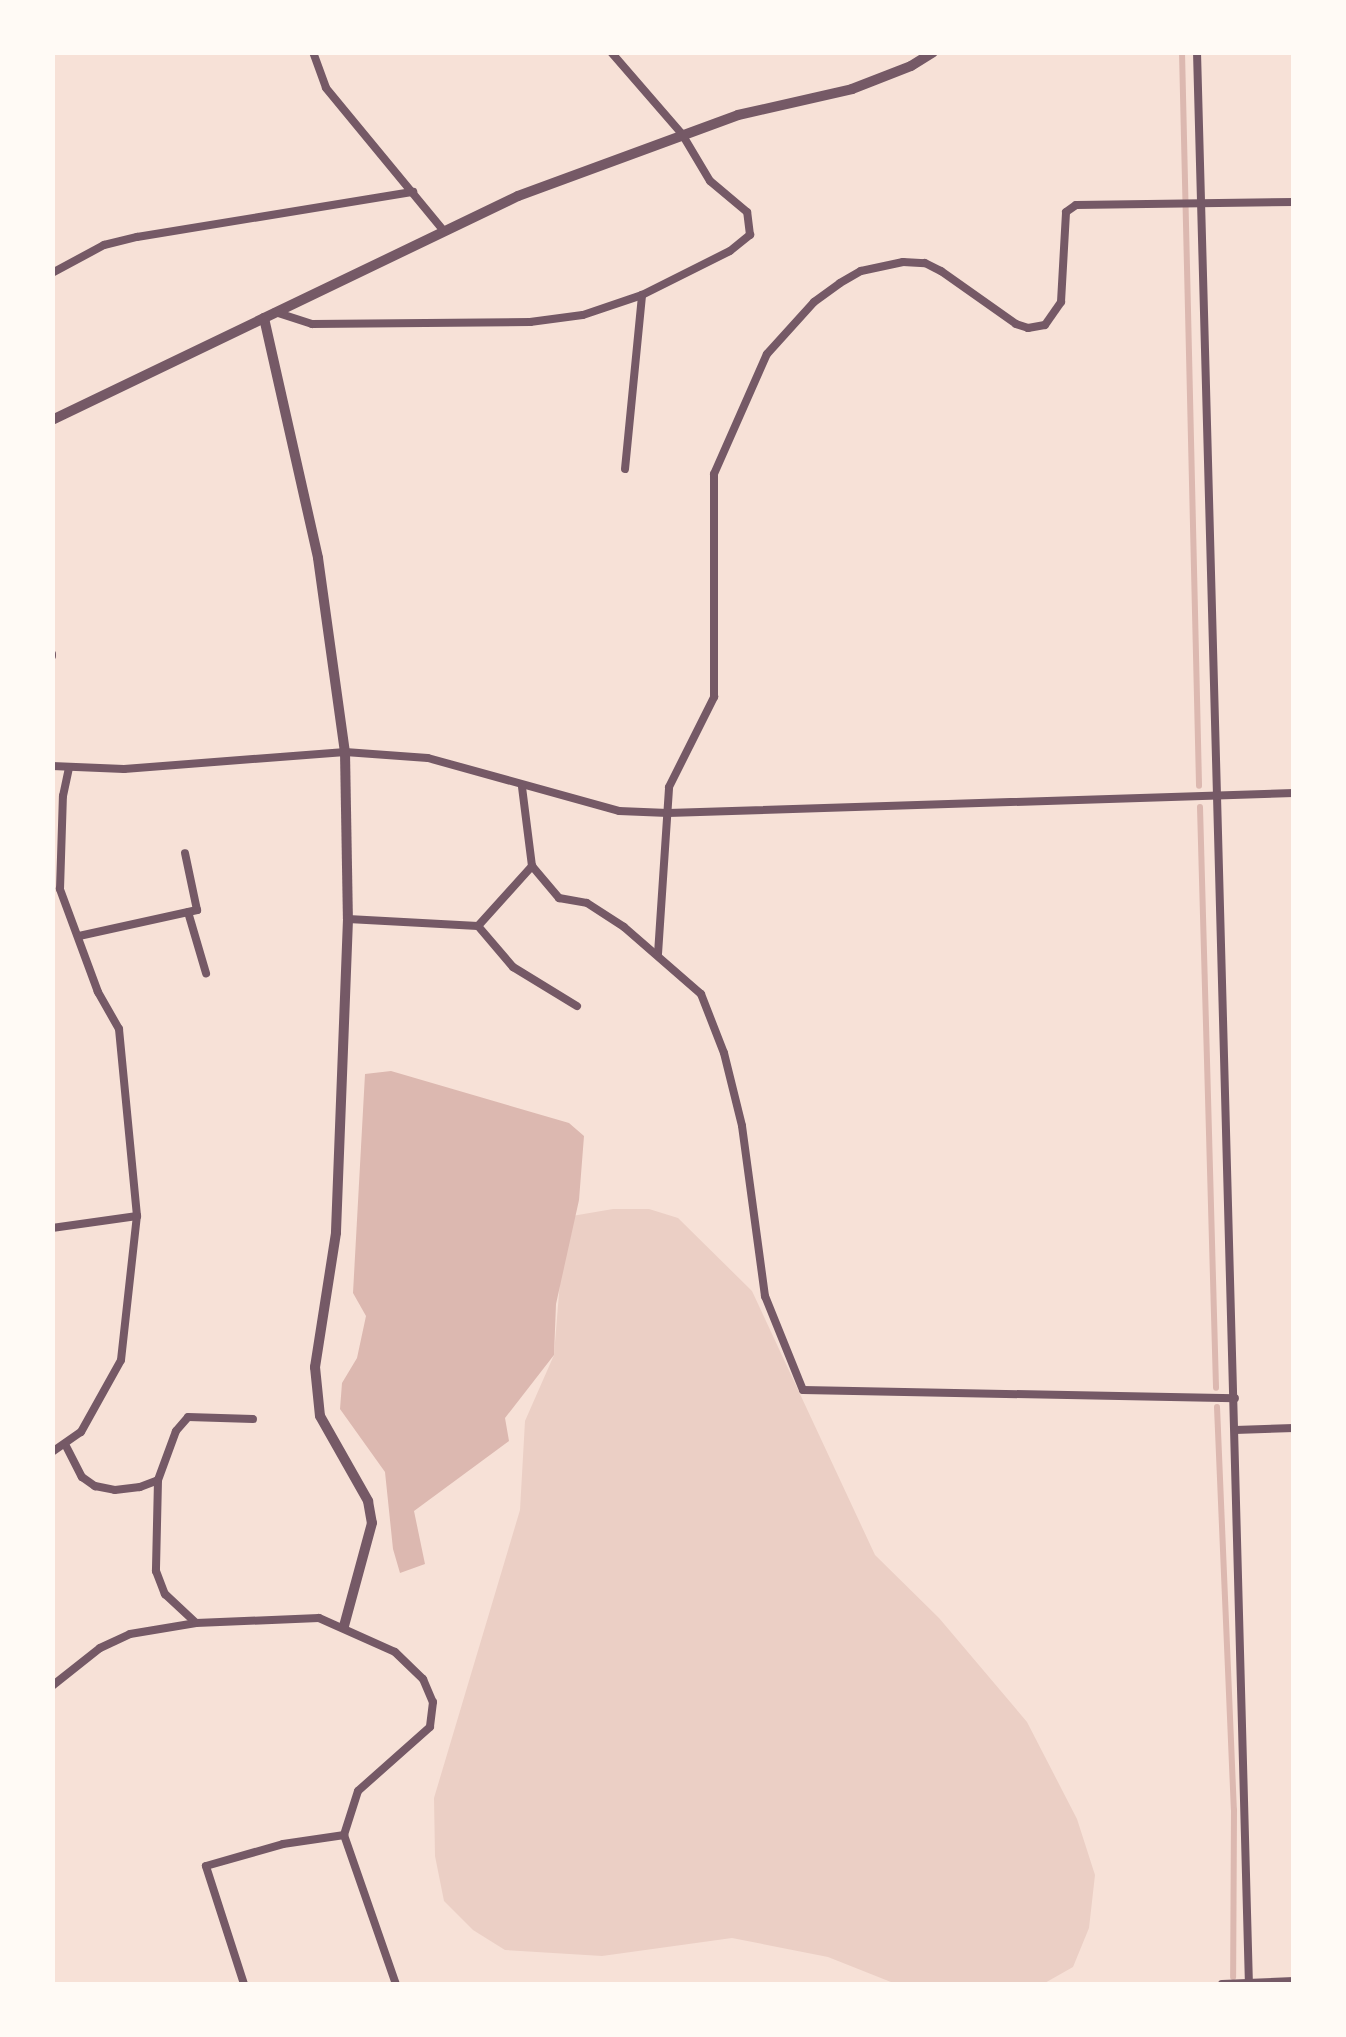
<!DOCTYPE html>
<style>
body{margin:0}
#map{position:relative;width:1346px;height:2037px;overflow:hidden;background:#f7e1d7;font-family:"Open Sans",sans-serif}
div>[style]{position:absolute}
.green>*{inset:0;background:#ebcfc5}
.water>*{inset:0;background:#dcb8b0}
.stream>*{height:6px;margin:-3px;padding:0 3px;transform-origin:3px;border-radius:3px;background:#dcb8b0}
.minor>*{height:8px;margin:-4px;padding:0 4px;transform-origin:4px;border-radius:4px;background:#755966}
.tertiary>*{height:10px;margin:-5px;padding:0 5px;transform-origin:5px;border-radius:5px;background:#755966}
span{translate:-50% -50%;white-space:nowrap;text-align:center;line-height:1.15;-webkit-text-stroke:9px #fffaf5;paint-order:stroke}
.frame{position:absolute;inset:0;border:55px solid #fffaf5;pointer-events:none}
</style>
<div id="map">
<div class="green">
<div style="clip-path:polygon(613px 1209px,649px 1209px,678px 1218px,752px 1291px,875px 1555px,939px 1618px,1027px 1722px,1077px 1819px,1095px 1875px,1089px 1928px,1073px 1967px,1043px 1984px,896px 1984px,828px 1957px,732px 1938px,602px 1956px,505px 1950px,473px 1930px,444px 1901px,435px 1856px,434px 1798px,520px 1510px,525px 1421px,554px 1355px,560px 1281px,572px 1216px)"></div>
</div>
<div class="water">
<div style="clip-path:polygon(391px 1071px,569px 1123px,584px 1136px,579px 1200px,556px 1304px,554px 1355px,505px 1418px,509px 1441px,414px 1511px,425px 1564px,400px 1573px,393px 1549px,385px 1472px,340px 1409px,342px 1383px,357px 1358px,366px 1316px,353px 1293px,365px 1074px)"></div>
</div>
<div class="stream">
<div style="left:1182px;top:52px;width:734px;rotate:88.67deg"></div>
<div style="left:1200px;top:807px;width:581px;rotate:88.42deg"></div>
<div style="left:1217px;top:1407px;width:403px;rotate:87.6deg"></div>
<div style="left:1234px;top:1810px;width:167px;rotate:90.3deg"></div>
</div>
<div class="minor">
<div style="left:313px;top:52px;width:38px;rotate:70deg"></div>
<div style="left:326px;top:88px;width:184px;rotate:50.5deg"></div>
<div style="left:1197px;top:52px;width:1933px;rotate:88.46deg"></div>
<div style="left:52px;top:273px;width:59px;rotate:-28.3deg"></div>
<div style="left:104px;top:245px;width:34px;rotate:-14deg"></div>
<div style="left:137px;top:237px;width:280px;rotate:-9.3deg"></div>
<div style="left:275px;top:312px;width:39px;rotate:18deg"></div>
<div style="left:312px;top:324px;width:218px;rotate:-0.5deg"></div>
<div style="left:530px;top:322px;width:53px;rotate:-7.5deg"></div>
<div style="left:583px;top:315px;width:62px;rotate:-18.7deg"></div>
<div style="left:642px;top:295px;width:98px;rotate:-26.6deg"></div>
<div style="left:730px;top:251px;width:26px;rotate:-39deg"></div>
<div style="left:750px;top:235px;width:23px;rotate:-97deg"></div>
<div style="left:747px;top:212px;width:48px;rotate:-140deg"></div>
<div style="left:710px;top:181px;width:55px;rotate:-120.8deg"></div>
<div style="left:682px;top:134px;width:108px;rotate:-130.9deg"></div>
<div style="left:625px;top:469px;width:175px;rotate:-84.4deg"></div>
<div style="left:52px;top:654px;width:2px;rotate:90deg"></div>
<div style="left:52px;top:766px;width:72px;rotate:2.4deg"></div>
<div style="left:124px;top:769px;width:222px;rotate:-4.4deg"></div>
<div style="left:345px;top:752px;width:83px;rotate:4.1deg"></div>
<div style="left:428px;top:758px;width:198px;rotate:15.5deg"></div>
<div style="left:619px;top:811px;width:49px;rotate:2.3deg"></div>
<div style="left:668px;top:813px;width:626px;rotate:-1.83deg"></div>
<div style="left:522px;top:787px;width:80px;rotate:82.8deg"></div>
<div style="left:532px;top:866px;width:42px;rotate:49.8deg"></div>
<div style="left:559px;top:898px;width:28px;rotate:10deg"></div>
<div style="left:587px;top:903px;width:44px;rotate:33deg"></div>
<div style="left:624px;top:927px;width:102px;rotate:41deg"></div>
<div style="left:701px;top:994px;width:63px;rotate:68.7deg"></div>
<div style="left:724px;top:1053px;width:75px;rotate:76.1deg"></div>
<div style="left:742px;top:1126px;width:172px;rotate:82.3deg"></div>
<div style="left:765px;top:1296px;width:101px;rotate:68deg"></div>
<div style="left:803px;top:1390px;width:432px;rotate:1.1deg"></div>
<div style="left:188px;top:912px;width:64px;rotate:73.6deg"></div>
<div style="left:348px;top:919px;width:130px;rotate:3.1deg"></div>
<div style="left:478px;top:926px;width:81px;rotate:-48deg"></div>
<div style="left:478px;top:926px;width:54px;rotate:49.5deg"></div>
<div style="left:513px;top:967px;width:75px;rotate:31.4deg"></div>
<div style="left:79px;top:936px;width:121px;rotate:-12.4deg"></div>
<div style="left:197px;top:910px;width:58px;rotate:-101.9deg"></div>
<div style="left:658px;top:954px;width:167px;rotate:-86.2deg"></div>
<div style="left:669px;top:787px;width:101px;rotate:-63.4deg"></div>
<div style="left:714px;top:697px;width:223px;rotate:-90deg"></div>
<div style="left:714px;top:474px;width:131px;rotate:-66.2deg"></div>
<div style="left:767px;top:354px;width:70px;rotate:-47.9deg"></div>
<div style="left:814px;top:302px;width:32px;rotate:-36deg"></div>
<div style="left:840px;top:283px;width:24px;rotate:-30deg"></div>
<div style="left:861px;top:271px;width:43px;rotate:-12.1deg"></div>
<div style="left:903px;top:262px;width:22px;rotate:3deg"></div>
<div style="left:925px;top:263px;width:18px;rotate:27deg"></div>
<div style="left:941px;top:271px;width:92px;rotate:35.2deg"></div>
<div style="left:1016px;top:324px;width:13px;rotate:18deg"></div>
<div style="left:1028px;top:328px;width:17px;rotate:-10deg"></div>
<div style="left:1045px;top:325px;width:28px;rotate:-55deg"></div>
<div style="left:1061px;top:302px;width:90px;rotate:-86.8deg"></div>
<div style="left:1066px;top:212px;width:12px;rotate:-35deg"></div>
<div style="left:1076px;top:205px;width:218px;rotate:-0.8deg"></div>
<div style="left:52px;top:1228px;width:86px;rotate:-8deg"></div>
<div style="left:137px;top:1216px;width:188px;rotate:-95.5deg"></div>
<div style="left:119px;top:1029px;width:43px;rotate:-119.6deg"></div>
<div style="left:98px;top:992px;width:110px;rotate:-110.3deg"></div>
<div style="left:60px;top:889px;width:93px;rotate:-88.2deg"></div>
<div style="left:63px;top:796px;width:29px;rotate:-78deg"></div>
<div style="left:1235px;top:1430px;width:59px;rotate:-1.9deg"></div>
<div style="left:66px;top:1446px;width:35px;rotate:63deg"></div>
<div style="left:82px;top:1477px;width:16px;rotate:35deg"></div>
<div style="left:95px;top:1486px;width:20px;rotate:11deg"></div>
<div style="left:115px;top:1490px;width:25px;rotate:-7deg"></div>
<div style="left:140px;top:1487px;width:19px;rotate:-21deg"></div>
<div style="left:158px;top:1480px;width:52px;rotate:-69.8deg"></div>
<div style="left:176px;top:1431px;width:18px;rotate:-49deg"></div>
<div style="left:188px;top:1417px;width:65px;rotate:1.8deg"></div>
<div style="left:52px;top:1452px;width:35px;rotate:-35deg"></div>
<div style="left:81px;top:1432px;width:82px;rotate:-60.9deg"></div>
<div style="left:121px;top:1360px;width:145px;rotate:-83.7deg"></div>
<div style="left:158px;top:1480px;width:91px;rotate:91.3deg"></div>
<div style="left:156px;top:1571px;width:25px;rotate:69deg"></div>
<div style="left:165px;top:1594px;width:42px;rotate:43.1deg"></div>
<div style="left:52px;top:1686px;width:61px;rotate:-38.4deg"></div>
<div style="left:100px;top:1648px;width:33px;rotate:-25deg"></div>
<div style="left:130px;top:1634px;width:67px;rotate:-9.5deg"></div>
<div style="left:196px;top:1623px;width:123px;rotate:-2.3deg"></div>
<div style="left:319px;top:1618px;width:83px;rotate:24.1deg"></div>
<div style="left:395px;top:1652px;width:39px;rotate:44deg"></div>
<div style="left:423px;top:1679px;width:25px;rotate:67deg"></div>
<div style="left:433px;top:1702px;width:25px;rotate:97deg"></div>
<div style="left:430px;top:1727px;width:96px;rotate:138.4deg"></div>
<div style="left:358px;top:1791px;width:46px;rotate:107.7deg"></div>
<div style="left:344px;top:1835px;width:158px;rotate:70.8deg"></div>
<div style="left:244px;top:1984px;width:124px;rotate:-107.9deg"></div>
<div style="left:206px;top:1866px;width:80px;rotate:-15.9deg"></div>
<div style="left:283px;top:1844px;width:62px;rotate:-8.4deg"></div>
<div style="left:1222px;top:1984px;width:72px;rotate:-2.4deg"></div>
</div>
<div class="tertiary">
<div style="left:264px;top:318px;width:246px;rotate:77.3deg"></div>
<div style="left:318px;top:558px;width:196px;rotate:82.1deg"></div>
<div style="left:345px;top:752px;width:167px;rotate:89deg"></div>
<div style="left:348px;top:919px;width:314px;rotate:92.2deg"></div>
<div style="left:336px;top:1233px;width:136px;rotate:98.9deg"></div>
<div style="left:315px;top:1367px;width:49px;rotate:84.2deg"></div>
<div style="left:320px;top:1416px;width:98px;rotate:60.5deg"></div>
<div style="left:368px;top:1501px;width:22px;rotate:80deg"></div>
<div style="left:372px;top:1523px;width:107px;rotate:105.2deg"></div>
<div style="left:52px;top:420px;width:517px;rotate:-25.67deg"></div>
<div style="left:518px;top:196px;width:234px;rotate:-20.2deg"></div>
<div style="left:738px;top:115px;width:117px;rotate:-12.8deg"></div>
<div style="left:852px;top:89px;width:63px;rotate:-21.3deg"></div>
<div style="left:911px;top:66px;width:26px;rotate:-32deg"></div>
</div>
<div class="frame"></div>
</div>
